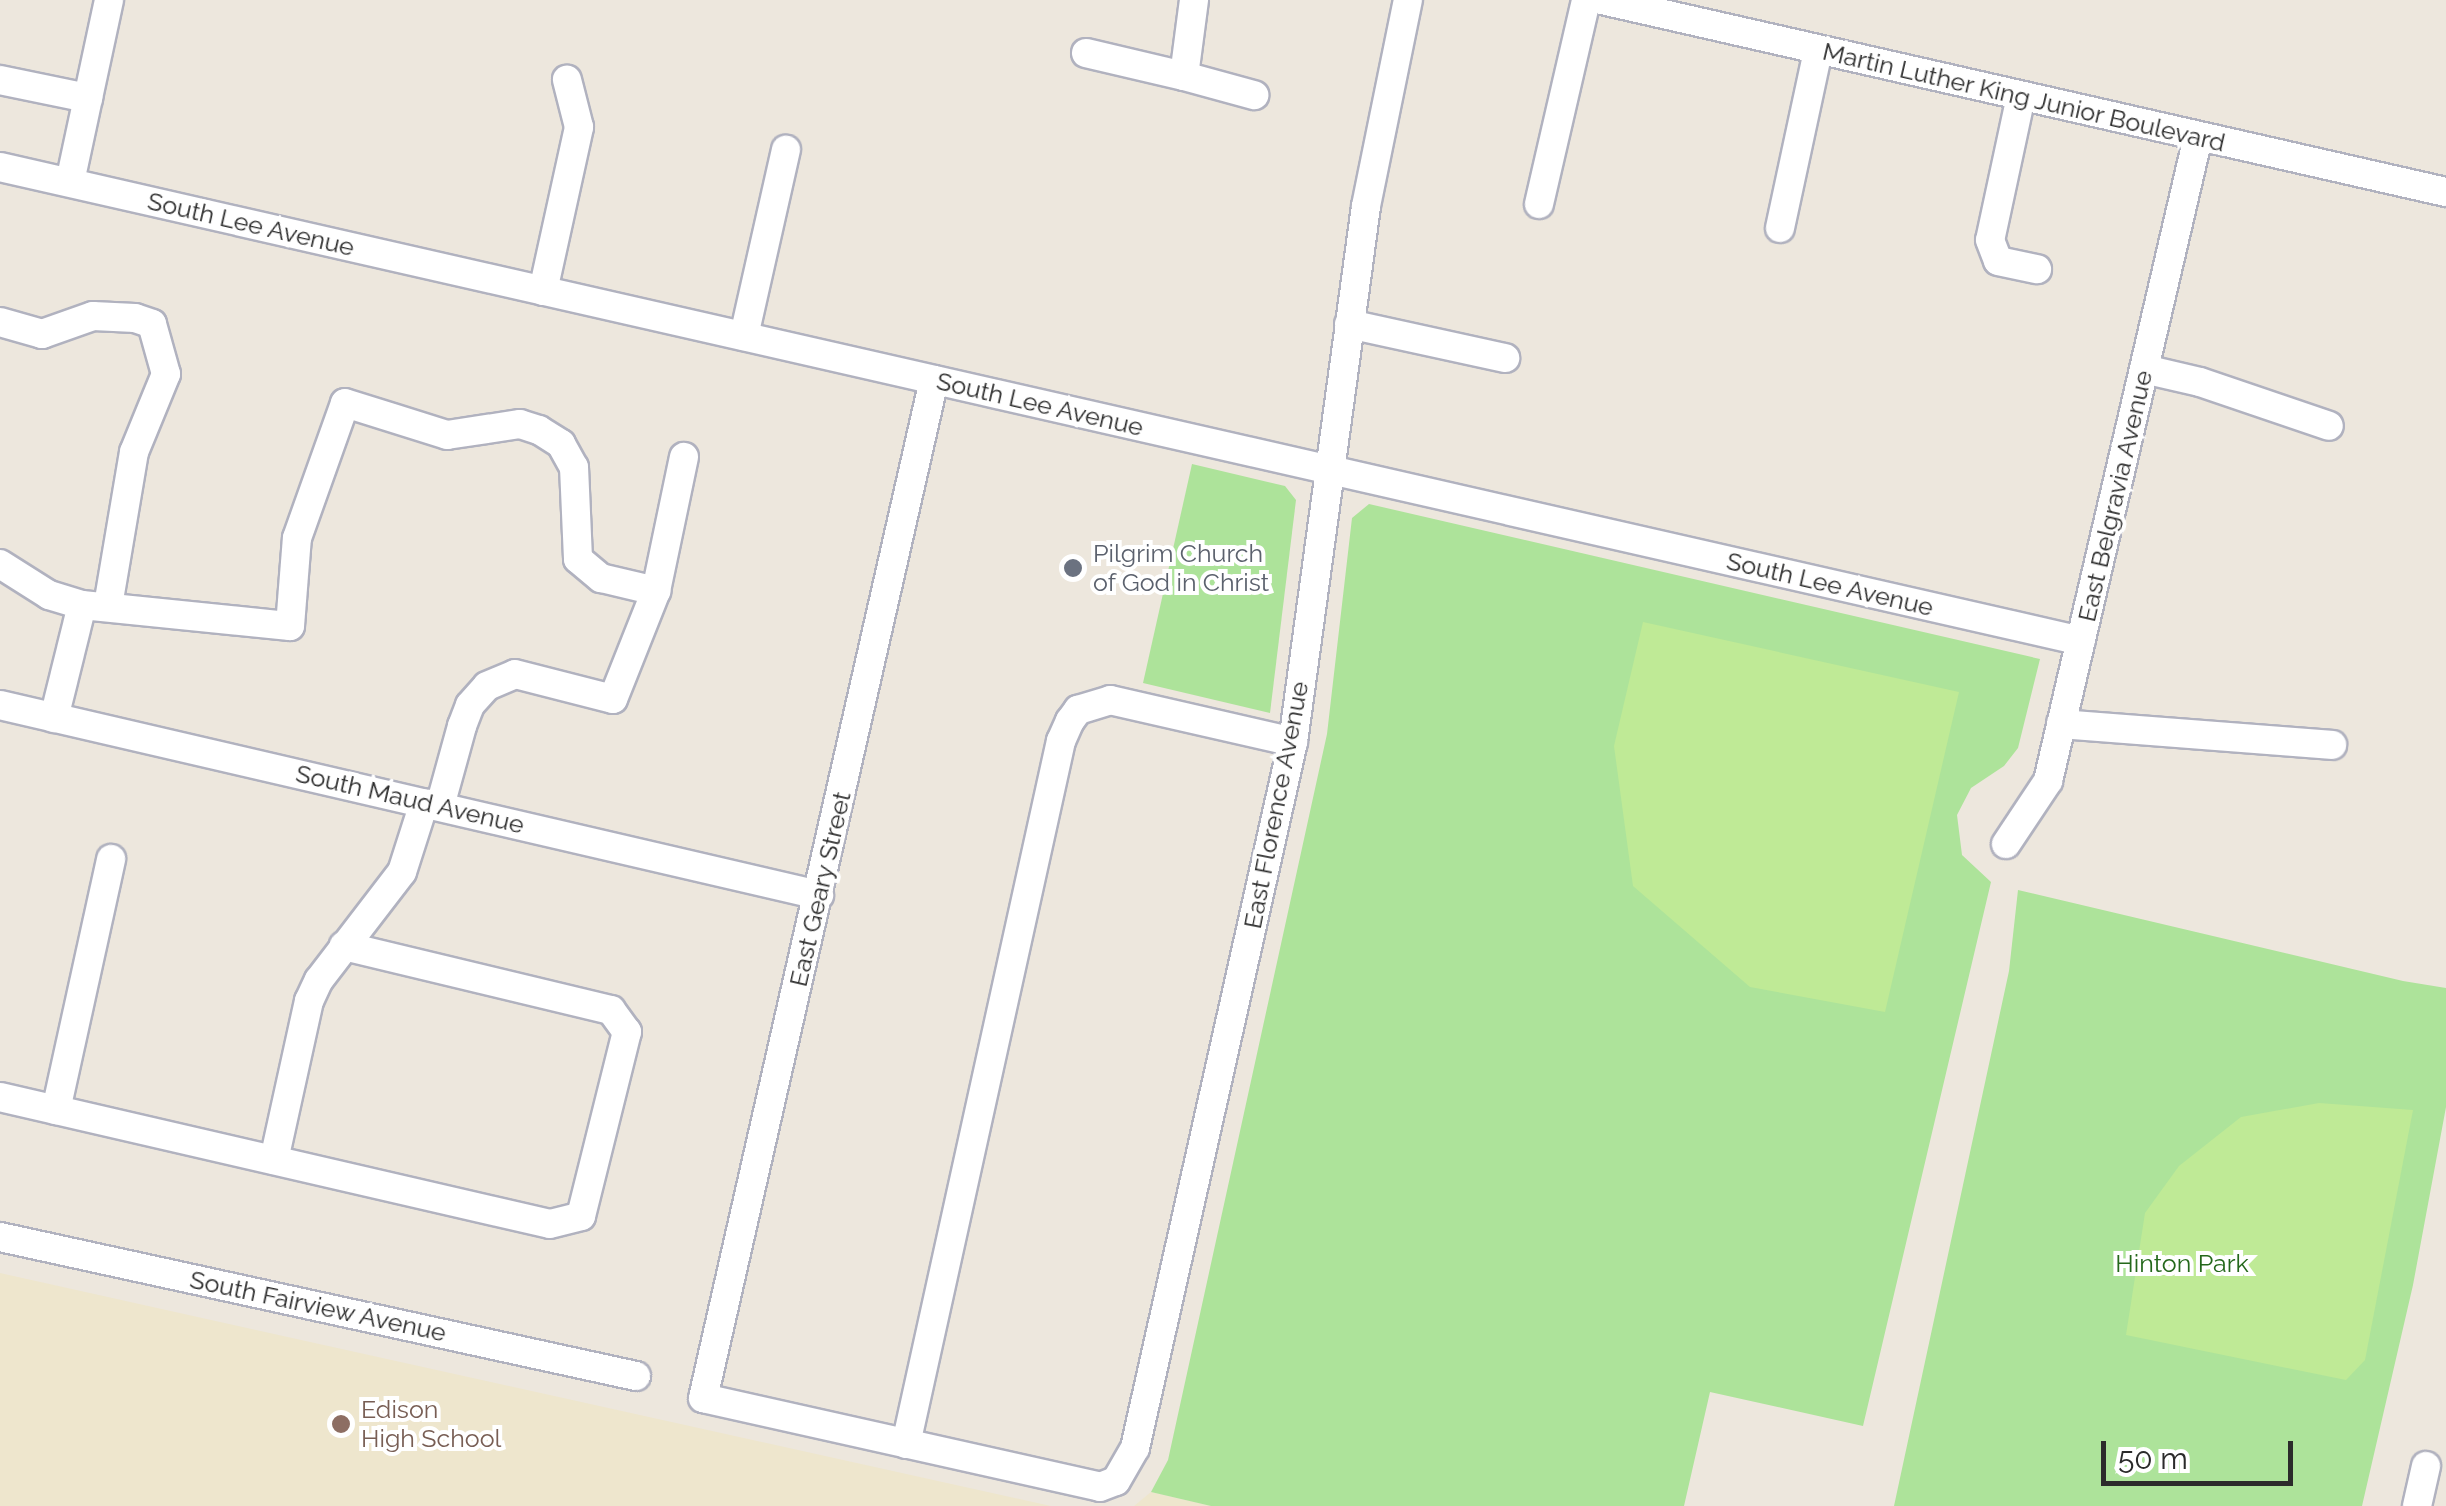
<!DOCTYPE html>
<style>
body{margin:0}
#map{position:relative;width:2446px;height:1506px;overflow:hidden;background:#ede7dd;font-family:Raleway,sans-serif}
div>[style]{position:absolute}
.education>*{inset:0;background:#eee6cd}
.green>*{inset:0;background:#ade39a}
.pitch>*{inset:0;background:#bfea96}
.roads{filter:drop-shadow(2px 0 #b1b2bf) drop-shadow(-2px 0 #b1b2bf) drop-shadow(0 2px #b1b2bf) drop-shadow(0 -2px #b1b2bf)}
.minor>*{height:28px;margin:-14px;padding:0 14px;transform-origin:14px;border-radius:14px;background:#fff}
.dots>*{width:28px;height:28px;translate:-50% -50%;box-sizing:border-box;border:5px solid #fff;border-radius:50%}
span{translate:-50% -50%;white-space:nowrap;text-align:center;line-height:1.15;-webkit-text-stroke:8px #fff;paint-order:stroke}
.street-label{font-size:25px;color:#2b2b2b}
.worship-label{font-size:25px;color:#5b616d}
.left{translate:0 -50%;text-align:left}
.park-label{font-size:25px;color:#24681b}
.education-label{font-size:25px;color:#785e54}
.scale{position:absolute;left:2101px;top:1441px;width:192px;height:45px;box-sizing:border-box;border:5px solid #2b2b2b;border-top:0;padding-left:12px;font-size:30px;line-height:35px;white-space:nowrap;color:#2b2b2b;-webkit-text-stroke:8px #fff;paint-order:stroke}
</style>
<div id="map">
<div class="education">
<div style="clip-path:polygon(0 1273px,256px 1330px,1051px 1506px,0 1506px)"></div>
<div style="clip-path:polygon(1151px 1492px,1211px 1506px,1134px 1506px)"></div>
</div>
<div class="green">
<div style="clip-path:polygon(1192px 464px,1285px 486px,1296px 500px,1270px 713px,1143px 683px)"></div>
<div style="clip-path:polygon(1369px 504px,2040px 659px,2018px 748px,2004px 766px,1971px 788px,1957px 815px,1962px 855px,1991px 882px,1863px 1426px,1710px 1392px,1684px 1506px,1211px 1506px,1151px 1492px,1168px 1460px,1327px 734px,1352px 518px)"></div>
<div style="clip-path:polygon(2018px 890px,2403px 981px,2446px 988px,2446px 1107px,2413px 1285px,2362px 1506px,1894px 1506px,2009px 971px)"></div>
</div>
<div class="pitch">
<div style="clip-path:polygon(1643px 622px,1959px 692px,1885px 1012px,1750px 987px,1633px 886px,1614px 746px)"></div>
<div style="clip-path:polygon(2319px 1103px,2413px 1110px,2365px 1360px,2346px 1380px,2126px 1335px,2145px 1213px,2179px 1166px,2241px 1117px)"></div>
</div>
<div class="roads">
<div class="minor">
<div style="left:1602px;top:0;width:866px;rotate:12.82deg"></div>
<div style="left:1086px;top:53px;width:101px;rotate:13.2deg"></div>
<div style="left:1184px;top:76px;width:77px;rotate:-82.5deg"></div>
<div style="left:1184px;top:76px;width:73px;rotate:15.2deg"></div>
<div style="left:0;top:80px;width:90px;rotate:11.6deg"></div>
<div style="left:2021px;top:96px;width:147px;rotate:102.1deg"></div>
<div style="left:1990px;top:240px;width:22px;rotate:69deg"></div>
<div style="left:1998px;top:261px;width:40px;rotate:12deg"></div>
<div style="left:0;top:167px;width:2134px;rotate:12.83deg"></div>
<div style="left:70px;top:182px;width:186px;rotate:-77.9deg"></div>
<div style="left:1539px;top:204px;width:209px;rotate:-77deg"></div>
<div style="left:1780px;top:228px;width:182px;rotate:-77.9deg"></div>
<div style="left:543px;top:291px;width:168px;rotate:-77.6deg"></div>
<div style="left:579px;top:127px;width:49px;rotate:-104.3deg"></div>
<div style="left:0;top:322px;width:44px;rotate:15.9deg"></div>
<div style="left:42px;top:334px;width:54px;rotate:-19.4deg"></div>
<div style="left:93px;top:316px;width:42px;rotate:2.7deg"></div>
<div style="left:135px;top:318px;width:18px;rotate:19deg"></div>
<div style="left:152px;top:324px;width:52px;rotate:74.4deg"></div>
<div style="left:166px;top:374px;width:84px;rotate:112.3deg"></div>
<div style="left:134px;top:452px;width:156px;rotate:99.6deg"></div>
<div style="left:1349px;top:324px;width:160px;rotate:12.3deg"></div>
<div style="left:744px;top:336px;width:191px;rotate:-77.3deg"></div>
<div style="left:2144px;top:369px;width:57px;rotate:13.1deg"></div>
<div style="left:2200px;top:382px;width:136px;rotate:18.8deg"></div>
<div style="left:934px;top:380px;width:1044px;rotate:102.78deg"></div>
<div style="left:703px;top:1398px;width:407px;rotate:12.6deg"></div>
<div style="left:1100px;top:1487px;width:17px;rotate:-21deg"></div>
<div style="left:1116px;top:1481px;width:38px;rotate:-60deg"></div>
<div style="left:1135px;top:1448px;width:723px;rotate:-77.39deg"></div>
<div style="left:1293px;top:742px;width:541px;rotate:-82.24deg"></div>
<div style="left:1366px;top:206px;width:210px;rotate:-78.5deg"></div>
<div style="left:0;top:564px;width:58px;rotate:32.3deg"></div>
<div style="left:49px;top:595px;width:34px;rotate:17deg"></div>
<div style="left:82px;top:605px;width:209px;rotate:5.8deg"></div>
<div style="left:290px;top:626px;width:88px;rotate:-85.5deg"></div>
<div style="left:297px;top:538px;width:143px;rotate:-70.4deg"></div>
<div style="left:345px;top:403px;width:107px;rotate:17.4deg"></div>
<div style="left:447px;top:435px;width:74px;rotate:-8.6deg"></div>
<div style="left:520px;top:424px;width:20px;rotate:18deg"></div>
<div style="left:539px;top:430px;width:26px;rotate:32deg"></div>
<div style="left:561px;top:444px;width:26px;rotate:61deg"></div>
<div style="left:574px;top:467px;width:92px;rotate:87.5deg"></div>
<div style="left:578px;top:559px;width:30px;rotate:40deg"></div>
<div style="left:601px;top:578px;width:57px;rotate:13.3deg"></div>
<div style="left:0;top:705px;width:841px;rotate:13.06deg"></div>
<div style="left:54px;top:718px;width:116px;rotate:-76.1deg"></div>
<div style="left:2061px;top:724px;width:272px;rotate:4.4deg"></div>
<div style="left:440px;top:806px;width:83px;rotate:-74.6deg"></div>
<div style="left:462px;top:726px;width:22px;rotate:-69deg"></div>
<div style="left:470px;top:705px;width:25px;rotate:-48deg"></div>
<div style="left:487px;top:686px;width:30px;rotate:-23deg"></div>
<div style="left:515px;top:674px;width:101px;rotate:14.3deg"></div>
<div style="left:613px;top:699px;width:116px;rotate:-68.3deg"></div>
<div style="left:656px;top:591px;width:137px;rotate:-78.2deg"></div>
<div style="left:2006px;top:844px;width:76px;rotate:-56.3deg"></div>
<div style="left:2048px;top:781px;width:661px;rotate:-76.89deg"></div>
<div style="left:0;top:1097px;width:564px;rotate:13deg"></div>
<div style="left:550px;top:1224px;width:32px;rotate:-14deg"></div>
<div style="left:581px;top:1216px;width:190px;rotate:-76deg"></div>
<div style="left:627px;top:1032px;width:27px;rotate:-126deg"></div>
<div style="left:611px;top:1010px;width:275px;rotate:-166.5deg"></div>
<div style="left:56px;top:1110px;width:257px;rotate:-77.6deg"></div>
<div style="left:274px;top:1160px;width:163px;rotate:-77.6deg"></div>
<div style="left:309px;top:1001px;width:23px;rotate:-65deg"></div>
<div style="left:319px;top:980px;width:136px;rotate:-52.5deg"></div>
<div style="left:402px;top:872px;width:72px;rotate:-72.3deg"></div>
<div style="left:0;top:1237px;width:651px;rotate:12.33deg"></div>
<div style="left:906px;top:1444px;width:720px;rotate:-77.57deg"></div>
<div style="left:1061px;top:741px;width:22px;rotate:-66deg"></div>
<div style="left:1070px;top:721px;width:14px;rotate:-54deg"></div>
<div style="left:1078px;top:710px;width:34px;rotate:-17deg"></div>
<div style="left:1110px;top:700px;width:188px;rotate:12.9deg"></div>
<div style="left:2417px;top:1506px;width:41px;rotate:-77.3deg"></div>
</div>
</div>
<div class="dots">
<div style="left:1073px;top:568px;background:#6b7280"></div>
<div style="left:341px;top:1424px;background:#8d6e63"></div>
</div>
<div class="street-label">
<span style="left:2024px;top:97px;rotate:13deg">Martin Luther King Junior Boulevard</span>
<span style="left:251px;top:224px;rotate:13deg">South Lee Avenue</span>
<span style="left:1040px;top:404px;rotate:13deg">South Lee Avenue</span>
<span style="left:2115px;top:496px;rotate:-77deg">East Belgravia Avenue</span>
<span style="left:1830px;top:584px;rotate:13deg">South Lee Avenue</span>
<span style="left:410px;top:799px;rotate:13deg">South Maud Avenue</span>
<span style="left:1276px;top:805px;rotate:-79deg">East Florence Avenue</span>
<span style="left:820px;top:889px;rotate:-77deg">East Geary Street</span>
<span style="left:318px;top:1306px;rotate:12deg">South Fairview Avenue</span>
</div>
<div class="worship-label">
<span class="left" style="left:1093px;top:568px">Pilgrim Church<br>of God in Christ</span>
</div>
<div class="park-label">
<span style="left:2182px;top:1263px">Hinton Park</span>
</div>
<div class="education-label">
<span class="left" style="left:361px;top:1424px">Edison<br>High School</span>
</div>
<div class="scale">50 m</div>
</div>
